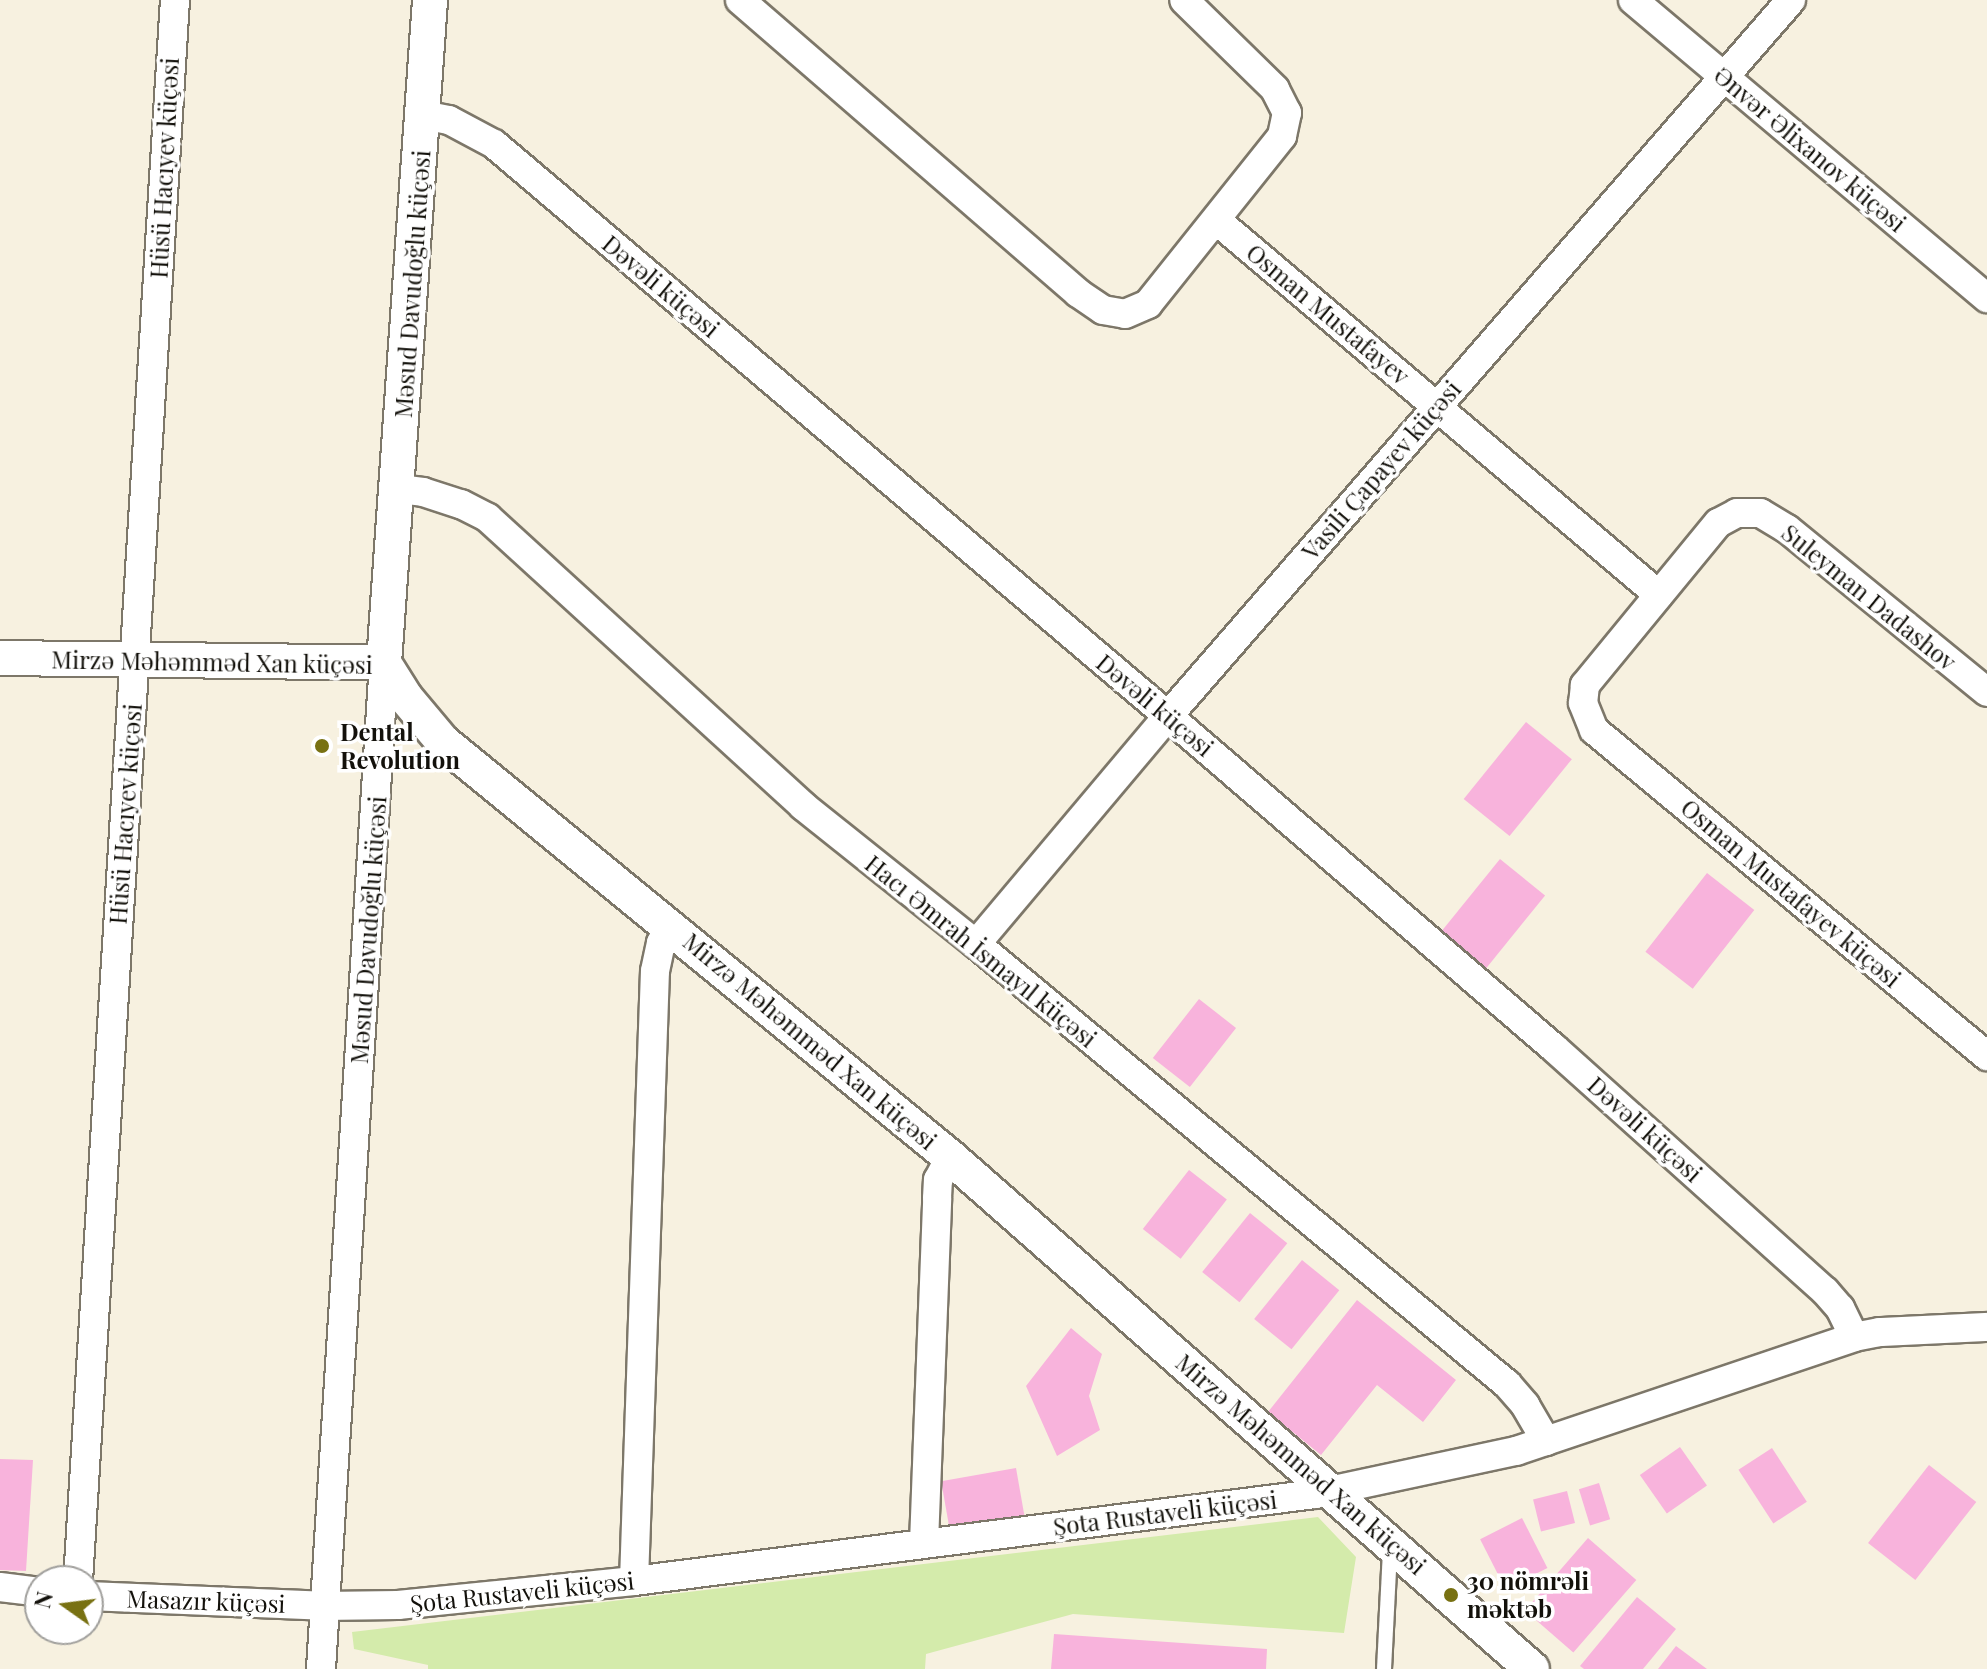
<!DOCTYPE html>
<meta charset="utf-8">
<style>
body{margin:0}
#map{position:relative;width:1987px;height:1669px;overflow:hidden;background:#f7f1e0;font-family:"Playfair Display",serif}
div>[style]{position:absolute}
.green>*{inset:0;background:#d4ebab}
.building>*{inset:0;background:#f8b3dc;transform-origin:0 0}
.roads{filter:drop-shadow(2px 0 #7d7769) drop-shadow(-2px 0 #7d7769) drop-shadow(0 2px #7d7769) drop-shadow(0 -2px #7d7769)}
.service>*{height:14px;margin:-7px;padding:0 7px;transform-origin:7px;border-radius:7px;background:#fff}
.minor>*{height:28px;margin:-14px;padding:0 14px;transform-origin:14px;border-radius:14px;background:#fff}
.tertiary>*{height:34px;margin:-17px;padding:0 17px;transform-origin:17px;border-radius:17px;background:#fff}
.dots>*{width:22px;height:22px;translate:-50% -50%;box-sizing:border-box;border:4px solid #fff;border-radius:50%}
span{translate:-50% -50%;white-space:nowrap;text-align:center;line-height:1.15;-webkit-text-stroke:7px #fff;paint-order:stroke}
.street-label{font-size:24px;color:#13110b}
.poi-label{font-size:24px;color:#13110b;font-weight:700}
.left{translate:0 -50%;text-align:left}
.north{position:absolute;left:24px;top:1565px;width:80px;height:80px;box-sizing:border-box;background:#fff;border:2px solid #a1a09d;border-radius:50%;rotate:284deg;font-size:22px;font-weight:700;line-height:32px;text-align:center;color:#13110b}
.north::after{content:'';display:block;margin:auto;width:28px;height:36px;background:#787112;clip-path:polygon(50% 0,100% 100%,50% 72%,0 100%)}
</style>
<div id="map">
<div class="green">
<div style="clip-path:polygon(1318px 1517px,1356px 1557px,1344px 1633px,1073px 1614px,926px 1654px,925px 1669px,428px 1669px,428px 1665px,354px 1649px,352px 1632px)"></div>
</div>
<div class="building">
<div style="left:1526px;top:722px;width:59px;height:99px;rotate:39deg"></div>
<div style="left:1500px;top:859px;width:58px;height:100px;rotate:39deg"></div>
<div style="left:1707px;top:873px;width:60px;height:100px;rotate:38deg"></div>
<div style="left:1199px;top:999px;width:47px;height:75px;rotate:38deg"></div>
<div style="left:1189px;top:1170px;width:48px;height:75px;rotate:38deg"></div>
<div style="left:1250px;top:1213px;width:48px;height:76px;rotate:39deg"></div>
<div style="left:1302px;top:1260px;width:48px;height:76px;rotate:39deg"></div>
<div style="clip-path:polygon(1357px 1300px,1456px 1380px,1423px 1422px,1377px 1385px,1321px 1455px,1268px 1412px)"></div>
<div style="clip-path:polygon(1071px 1328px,1102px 1354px,1089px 1396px,1100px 1430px,1057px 1456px,1026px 1386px)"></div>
<div style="left:1680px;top:1447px;width:47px;height:49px;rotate:55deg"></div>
<div style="left:1772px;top:1448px;width:64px;height:40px;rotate:57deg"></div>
<div style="clip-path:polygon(0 1459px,33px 1460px,26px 1571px,0 1570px)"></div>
<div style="left:1929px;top:1465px;width:60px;height:99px;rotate:38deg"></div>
<div style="left:1016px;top:1468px;width:48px;height:76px;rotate:80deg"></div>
<div style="left:1599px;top:1483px;width:38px;height:21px;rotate:73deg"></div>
<div style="left:1567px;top:1491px;width:33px;height:35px;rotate:76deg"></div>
<div style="left:1522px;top:1518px;width:56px;height:47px;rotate:63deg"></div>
<div style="left:1588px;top:1538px;width:64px;height:96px;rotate:41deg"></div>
<div style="clip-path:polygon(1637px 1597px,1676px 1629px,1643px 1669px,1584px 1669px,1580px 1666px)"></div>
<div style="clip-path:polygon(1054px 1634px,1267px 1649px,1266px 1669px,1051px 1669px)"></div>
<div style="clip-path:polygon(1676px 1646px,1707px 1669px,1658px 1669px)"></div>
</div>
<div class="roads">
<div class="service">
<div style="left:1384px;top:1669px;width:120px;rotate:-87.1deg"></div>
</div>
<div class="minor">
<div style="left:740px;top:0;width:447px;rotate:40.9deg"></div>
<div style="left:1078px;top:293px;width:30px;rotate:34deg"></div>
<div style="left:1103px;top:310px;width:22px;rotate:10deg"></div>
<div style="left:1125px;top:314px;width:25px;rotate:-23deg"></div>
<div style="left:1148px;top:304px;width:215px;rotate:-51.4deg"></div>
<div style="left:1282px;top:136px;width:24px;rotate:-78deg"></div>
<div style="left:1287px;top:113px;width:27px;rotate:-117deg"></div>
<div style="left:1275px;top:89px;width:127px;rotate:-135.6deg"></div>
<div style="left:1633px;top:0;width:463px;rotate:40.1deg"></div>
<div style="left:423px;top:115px;width:26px;rotate:11deg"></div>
<div style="left:449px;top:120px;width:51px;rotate:28.1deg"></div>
<div style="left:494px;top:144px;width:884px;rotate:40.32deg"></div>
<div style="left:1168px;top:716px;width:509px;rotate:40.7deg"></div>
<div style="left:1554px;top:1048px;width:364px;rotate:41.9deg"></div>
<div style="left:1825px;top:1291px;width:23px;rotate:49deg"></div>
<div style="left:1840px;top:1308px;width:32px;rotate:64deg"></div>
<div style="left:1216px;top:220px;width:580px;rotate:40.25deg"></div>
<div style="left:399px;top:489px;width:24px;rotate:7deg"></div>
<div style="left:423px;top:492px;width:40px;rotate:18deg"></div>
<div style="left:461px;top:504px;width:30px;rotate:27deg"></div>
<div style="left:488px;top:518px;width:427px;rotate:42.4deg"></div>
<div style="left:803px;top:806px;width:221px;rotate:38.6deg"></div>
<div style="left:976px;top:944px;width:690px;rotate:39.65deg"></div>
<div style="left:1507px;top:1384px;width:28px;rotate:49deg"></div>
<div style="left:1525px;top:1405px;width:42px;rotate:59.7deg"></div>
<div style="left:1987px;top:692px;width:258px;rotate:-140.8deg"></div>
<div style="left:1787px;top:529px;width:31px;rotate:-149deg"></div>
<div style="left:1760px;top:513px;width:23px;rotate:180deg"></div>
<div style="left:1737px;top:513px;width:21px;rotate:152deg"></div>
<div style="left:1718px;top:523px;width:210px;rotate:129.4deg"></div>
<div style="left:1585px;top:685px;width:18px;rotate:96deg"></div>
<div style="left:1583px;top:703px;width:29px;rotate:68deg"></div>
<div style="left:1594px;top:730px;width:511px;rotate:39.68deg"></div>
<div style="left:976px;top:944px;width:298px;rotate:-49.9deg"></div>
<div style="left:1168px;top:716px;width:949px;rotate:-48.97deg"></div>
<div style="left:924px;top:1543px;width:345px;rotate:-87.8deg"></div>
<div style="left:937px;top:1198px;width:18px;rotate:-87deg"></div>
<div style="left:938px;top:1180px;width:26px;rotate:-62deg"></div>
<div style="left:78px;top:1581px;width:1584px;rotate:-86.49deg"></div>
<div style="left:634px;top:1581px;width:610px;rotate:-88.03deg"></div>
<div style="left:655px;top:971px;width:29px;rotate:-78deg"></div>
<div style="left:661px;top:943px;width:20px;rotate:-60deg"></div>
<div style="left:0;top:1587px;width:40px;rotate:7.1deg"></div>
<div style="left:88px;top:1596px;width:235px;rotate:2.4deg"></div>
<div style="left:323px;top:1606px;width:75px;rotate:-0.8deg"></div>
<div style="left:398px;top:1605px;width:237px;rotate:-5.8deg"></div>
<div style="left:634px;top:1581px;width:687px;rotate:-7.28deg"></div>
<div style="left:1315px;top:1494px;width:206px;rotate:-12.1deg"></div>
<div style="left:1516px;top:1451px;width:357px;rotate:-18.6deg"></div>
<div style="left:1854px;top:1337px;width:26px;rotate:-11deg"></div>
<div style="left:1880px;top:1332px;width:107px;rotate:-2.7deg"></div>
<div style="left:321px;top:1669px;width:1008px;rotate:-86.42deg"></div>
</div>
<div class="tertiary">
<div style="left:0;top:658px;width:384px;rotate:0.7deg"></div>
<div style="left:384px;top:663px;width:41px;rotate:57.8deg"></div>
<div style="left:406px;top:698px;width:57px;rotate:49.9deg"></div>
<div style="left:443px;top:742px;width:655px;rotate:39.3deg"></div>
<div style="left:950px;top:1157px;width:775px;rotate:41.34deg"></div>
<div style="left:384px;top:663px;width:665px;rotate:-86.03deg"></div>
</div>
</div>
<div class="dots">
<div style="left:322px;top:746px;background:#787112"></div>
<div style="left:1451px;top:1595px;background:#787112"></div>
</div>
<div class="street-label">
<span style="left:1810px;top:149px;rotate:40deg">Ənvər Əlixanov küçəsi</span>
<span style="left:164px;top:168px;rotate:-87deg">Hüsü Hacıyev küçəsi</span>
<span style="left:412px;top:284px;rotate:-86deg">Məsud Davudoğlu küçəsi</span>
<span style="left:661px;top:286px;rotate:40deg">Dəvəli küçəsi</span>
<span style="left:1328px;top:314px;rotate:40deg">Osman Mustafayev</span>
<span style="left:1381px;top:470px;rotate:-49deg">Vasili Çapayev küçəsi</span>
<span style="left:1869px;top:597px;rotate:39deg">Suleyman Dadashov</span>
<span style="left:212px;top:662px;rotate:1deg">Mirzə Məhəmməd Xan küçəsi</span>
<span style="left:1155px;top:705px;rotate:40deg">Dəvəli küçəsi</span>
<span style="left:125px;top:814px;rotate:-86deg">Hüsü Hacıyev küçəsi</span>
<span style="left:1791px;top:893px;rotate:40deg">Osman Mustafayev küçəsi</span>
<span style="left:368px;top:930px;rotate:-86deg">Məsud Davudoğlu küçəsi</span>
<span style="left:981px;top:951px;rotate:39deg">Hacı Əmrah İsmayıl küçəsi</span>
<span style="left:810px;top:1041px;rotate:40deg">Mirzə Məhəmməd Xan küçəsi</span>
<span style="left:1645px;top:1129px;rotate:42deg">Dəvəli küçəsi</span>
<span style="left:1301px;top:1464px;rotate:41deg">Mirzə Məhəmməd Xan küçəsi</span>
<span style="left:1165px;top:1513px;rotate:-7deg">Şota Rustaveli küçəsi</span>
<span style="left:522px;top:1592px;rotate:-6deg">Şota Rustaveli küçəsi</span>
<span style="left:206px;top:1601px;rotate:2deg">Masazır küçəsi</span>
</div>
<div class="poi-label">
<span class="left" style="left:340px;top:746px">Dental<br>Revolution</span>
<span class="left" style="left:1467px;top:1595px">30 nömrəli<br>məktəb</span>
</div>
<div class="north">N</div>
</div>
